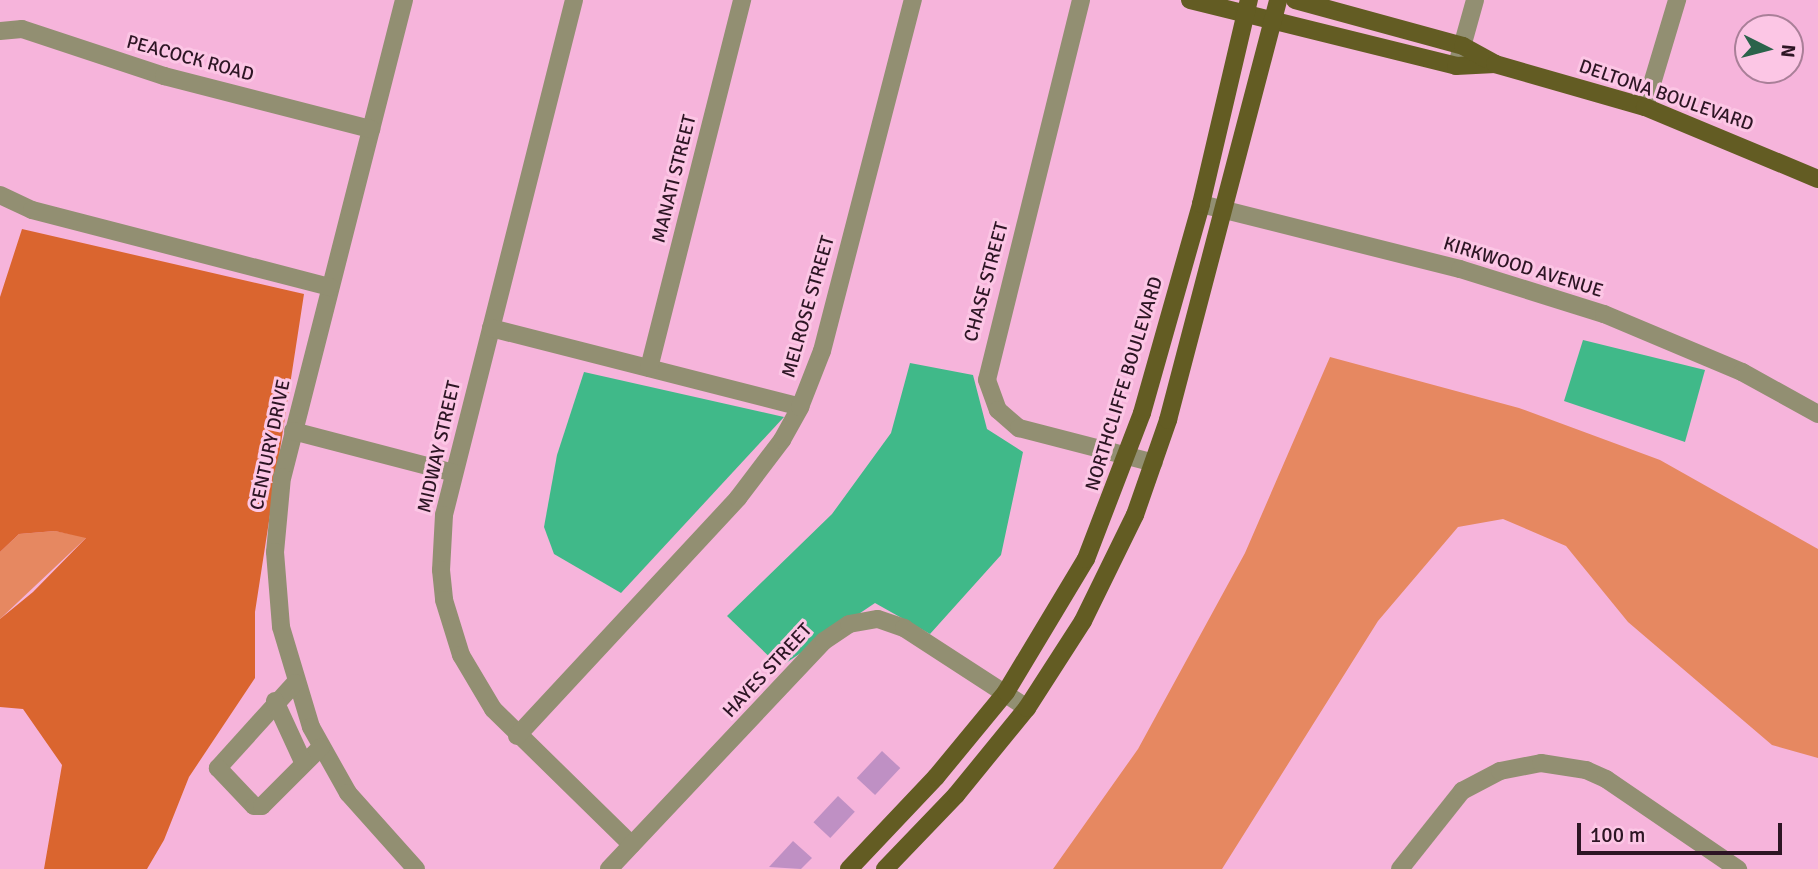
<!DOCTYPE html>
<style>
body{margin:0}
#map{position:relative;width:1818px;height:869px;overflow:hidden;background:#f6b4db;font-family:Signika,sans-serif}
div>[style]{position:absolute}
.green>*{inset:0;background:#e68861}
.forest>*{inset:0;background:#da652f}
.water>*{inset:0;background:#40b989}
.building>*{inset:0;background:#bf90c4;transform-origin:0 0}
.minor>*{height:18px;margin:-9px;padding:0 9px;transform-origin:9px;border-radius:9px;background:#928f72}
.major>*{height:18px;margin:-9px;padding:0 9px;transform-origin:9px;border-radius:9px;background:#635c23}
span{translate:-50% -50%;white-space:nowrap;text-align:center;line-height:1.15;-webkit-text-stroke:6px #fcc6e5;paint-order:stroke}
.street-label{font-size:19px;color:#2d1524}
.north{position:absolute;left:1734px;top:14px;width:70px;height:70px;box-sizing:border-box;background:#fcc6e5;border:2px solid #a97f98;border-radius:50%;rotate:96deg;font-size:19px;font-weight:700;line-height:28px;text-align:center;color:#2d1524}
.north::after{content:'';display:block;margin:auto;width:24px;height:32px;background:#2b634b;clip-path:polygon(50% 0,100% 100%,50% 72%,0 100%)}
.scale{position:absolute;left:1577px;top:823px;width:205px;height:32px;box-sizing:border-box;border:4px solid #2d1524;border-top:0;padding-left:9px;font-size:21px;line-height:24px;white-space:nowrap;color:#2d1524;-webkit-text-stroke:5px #fcc6e5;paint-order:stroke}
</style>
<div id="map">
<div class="green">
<div style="clip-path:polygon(1330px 357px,1519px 408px,1660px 460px,1818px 549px,1818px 758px,1772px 745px,1628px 622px,1566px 546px,1503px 519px,1458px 527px,1378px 621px,1222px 869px,1053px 869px,1138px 749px,1245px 553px)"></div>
<div style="clip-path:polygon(55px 531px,87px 537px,0 619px,0 552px,19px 534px)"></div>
</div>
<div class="forest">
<div style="clip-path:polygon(22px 229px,304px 294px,255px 612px,255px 678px,189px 777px,164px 840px,147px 869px,44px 869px,62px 765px,23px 709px,0 707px,0 619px,33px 592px,86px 538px,55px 531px,19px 534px,0 552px,0 297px)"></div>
</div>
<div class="water">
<div style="clip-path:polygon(1583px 340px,1705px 370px,1685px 442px,1564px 401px)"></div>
<div style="clip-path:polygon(910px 363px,973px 375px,987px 429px,1023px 452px,1001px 555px,930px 634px,875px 603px,780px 667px,727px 616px,832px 514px,891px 433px)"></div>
<div style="clip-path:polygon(584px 372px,784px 417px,621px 593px,554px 554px,544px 527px,557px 455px)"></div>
</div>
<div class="building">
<div style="left:882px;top:751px;width:25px;height:37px;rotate:43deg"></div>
<div style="left:838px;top:796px;width:23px;height:36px;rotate:43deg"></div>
<div style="clip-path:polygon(793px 841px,812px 858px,801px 869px,769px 867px)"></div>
</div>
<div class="minor">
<div style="left:404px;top:0;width:492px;rotate:104.3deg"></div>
<div style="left:282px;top:477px;width:75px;rotate:95.3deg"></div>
<div style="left:275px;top:552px;width:75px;rotate:85.4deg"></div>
<div style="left:281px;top:627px;width:104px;rotate:73.3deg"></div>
<div style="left:311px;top:727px;width:76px;rotate:60.7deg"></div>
<div style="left:348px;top:793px;width:102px;rotate:48.2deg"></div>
<div style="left:574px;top:0;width:531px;rotate:104.17deg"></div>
<div style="left:444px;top:515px;width:55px;rotate:93.1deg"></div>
<div style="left:441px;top:570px;width:30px;rotate:84deg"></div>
<div style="left:444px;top:600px;width:58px;rotate:72.8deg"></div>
<div style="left:461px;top:655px;width:63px;rotate:59.3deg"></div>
<div style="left:493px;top:709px;width:194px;rotate:44.4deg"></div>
<div style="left:1081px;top:0;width:391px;rotate:103.9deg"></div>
<div style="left:987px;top:380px;width:32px;rotate:70deg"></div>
<div style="left:998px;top:410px;width:28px;rotate:41deg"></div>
<div style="left:1019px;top:428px;width:139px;rotate:14.5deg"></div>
<div style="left:0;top:31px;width:22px;rotate:-5deg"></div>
<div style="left:22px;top:29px;width:150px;rotate:18.3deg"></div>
<div style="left:164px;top:76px;width:214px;rotate:14.4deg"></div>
<div style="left:1458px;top:61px;width:63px;rotate:-74.4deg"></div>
<div style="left:1645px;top:107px;width:112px;rotate:-73.3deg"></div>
<div style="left:0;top:195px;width:35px;rotate:25deg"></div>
<div style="left:32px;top:210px;width:308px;rotate:14.5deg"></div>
<div style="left:1201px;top:204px;width:267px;rotate:14.1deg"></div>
<div style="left:1460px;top:269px;width:151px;rotate:17.4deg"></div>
<div style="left:1604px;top:314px;width:150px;rotate:22.8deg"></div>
<div style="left:1742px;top:372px;width:87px;rotate:28.9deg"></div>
<div style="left:491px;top:328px;width:319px;rotate:14.3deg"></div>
<div style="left:649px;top:368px;width:380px;rotate:-75.8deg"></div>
<div style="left:293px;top:431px;width:166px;rotate:14.6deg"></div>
<div style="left:295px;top:683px;width:115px;rotate:132.2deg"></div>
<div style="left:218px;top:768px;width:52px;rotate:46.5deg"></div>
<div style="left:254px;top:806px;width:8px"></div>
<div style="left:262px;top:806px;width:83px;rotate:-45deg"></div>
<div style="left:275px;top:701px;width:67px;rotate:65.3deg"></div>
<div style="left:517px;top:736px;width:325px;rotate:-47.1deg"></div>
<div style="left:738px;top:498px;width:73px;rotate:-52.8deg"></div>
<div style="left:782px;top:440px;width:38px;rotate:-61deg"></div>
<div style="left:800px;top:407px;width:60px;rotate:-68.6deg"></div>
<div style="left:822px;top:351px;width:363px;rotate:-75.5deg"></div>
<div style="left:609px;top:869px;width:313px;rotate:-46.7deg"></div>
<div style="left:824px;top:641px;width:30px;rotate:-34deg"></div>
<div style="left:849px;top:624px;width:29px;rotate:-10deg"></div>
<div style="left:878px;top:619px;width:28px;rotate:19deg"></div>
<div style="left:904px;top:628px;width:147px;rotate:33deg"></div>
<div style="left:1400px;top:869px;width:100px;rotate:-51.5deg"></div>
<div style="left:1462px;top:791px;width:43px;rotate:-27.8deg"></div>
<div style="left:1500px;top:771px;width:42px;rotate:-11deg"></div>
<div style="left:1541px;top:763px;width:46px;rotate:8.8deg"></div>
<div style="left:1586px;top:770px;width:22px;rotate:24deg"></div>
<div style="left:1606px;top:779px;width:160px;rotate:34.3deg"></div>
</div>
<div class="major">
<div style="left:1190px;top:0;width:274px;rotate:13.9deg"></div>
<div style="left:1456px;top:66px;width:39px;rotate:-3deg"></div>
<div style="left:1295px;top:0;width:174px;rotate:15.3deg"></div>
<div style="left:1463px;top:46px;width:37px;rotate:29deg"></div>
<div style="left:1495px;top:64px;width:156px;rotate:16deg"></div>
<div style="left:1645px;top:107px;width:187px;rotate:22.6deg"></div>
<div style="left:849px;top:869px;width:127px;rotate:-46.6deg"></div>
<div style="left:936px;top:777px;width:110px;rotate:-50.5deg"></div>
<div style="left:1006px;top:692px;width:155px;rotate:-59deg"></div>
<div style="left:1086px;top:559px;width:156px;rotate:-69deg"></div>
<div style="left:1142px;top:413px;width:217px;rotate:-74.2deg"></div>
<div style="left:1201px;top:204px;width:210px;rotate:-76.8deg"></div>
<div style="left:885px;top:869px;width:103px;rotate:-46.2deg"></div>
<div style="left:956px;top:795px;width:112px;rotate:-50.8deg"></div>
<div style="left:1027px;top:708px;width:103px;rotate:-57.2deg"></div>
<div style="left:1083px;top:621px;width:118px;rotate:-63.9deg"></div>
<div style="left:1135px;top:515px;width:101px;rotate:-70.8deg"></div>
<div style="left:1168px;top:420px;width:434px;rotate:-75.3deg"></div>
</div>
<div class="street-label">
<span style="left:190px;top:59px;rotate:15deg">PEACOCK ROAD</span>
<span style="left:1666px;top:96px;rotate:19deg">DELTONA BOULEVARD</span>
<span style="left:675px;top:179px;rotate:-76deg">MANATI STREET</span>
<span style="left:1523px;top:268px;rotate:17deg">KIRKWOOD AVENUE</span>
<span style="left:987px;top:282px;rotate:-75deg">CHASE STREET</span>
<span style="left:809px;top:307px;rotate:-74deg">MELROSE STREET</span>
<span style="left:1125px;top:384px;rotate:-73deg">NORTHCLIFFE BOULEVARD</span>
<span style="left:271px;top:445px;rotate:-78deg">CENTURY DRIVE</span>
<span style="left:440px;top:447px;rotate:-77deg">MIDWAY STREET</span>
<span style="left:768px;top:671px;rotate:-47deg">HAYES STREET</span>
</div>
<div class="north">N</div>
<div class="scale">100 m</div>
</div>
